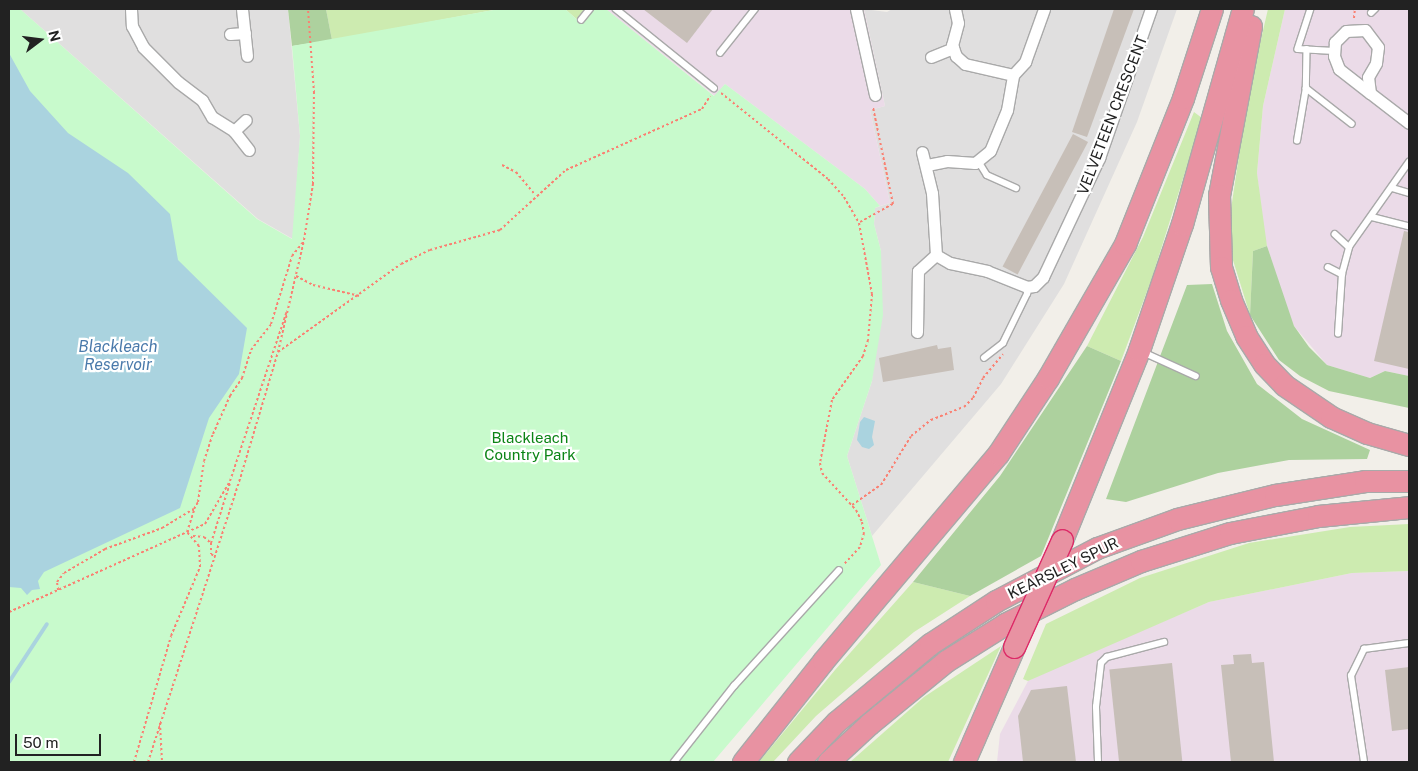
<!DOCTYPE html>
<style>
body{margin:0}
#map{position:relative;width:1418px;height:771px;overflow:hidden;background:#f2efe9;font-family:"Public Sans",sans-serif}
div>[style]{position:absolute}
.residential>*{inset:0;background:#e0dfdf}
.industrial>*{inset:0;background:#ebdbe8}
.grass>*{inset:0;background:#cdebb0}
.forest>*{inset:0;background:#add19e}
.park>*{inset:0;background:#c8facc}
.water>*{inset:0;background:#aad3df}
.stream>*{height:4px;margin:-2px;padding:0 2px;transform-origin:2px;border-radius:2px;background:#aad3df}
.building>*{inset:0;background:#c7bfb8;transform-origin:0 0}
.path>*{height:2px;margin-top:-1px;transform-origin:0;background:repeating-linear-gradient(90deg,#fa8072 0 2.5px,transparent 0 5px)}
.roads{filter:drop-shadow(1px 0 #a9a9a9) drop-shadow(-1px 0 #a9a9a9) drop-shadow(0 1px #a9a9a9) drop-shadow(0 -1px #a9a9a9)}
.lane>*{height:5.5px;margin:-2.75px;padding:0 2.75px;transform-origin:2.75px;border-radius:2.75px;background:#fff}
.street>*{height:11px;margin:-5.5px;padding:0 5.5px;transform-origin:5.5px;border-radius:5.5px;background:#fff}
.highway>*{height:21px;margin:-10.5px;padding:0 10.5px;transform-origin:10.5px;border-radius:10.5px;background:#e892a2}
.bridges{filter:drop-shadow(1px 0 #dc2a67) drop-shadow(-1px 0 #dc2a67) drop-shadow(0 1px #dc2a67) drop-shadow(0 -1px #dc2a67)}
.highway-bridge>*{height:21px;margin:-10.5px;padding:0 10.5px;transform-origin:10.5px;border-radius:10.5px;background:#e892a2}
span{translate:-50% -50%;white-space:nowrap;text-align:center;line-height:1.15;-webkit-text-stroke:4.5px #fff;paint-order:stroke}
.street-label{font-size:15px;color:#222}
.park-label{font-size:15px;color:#0c8416}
.water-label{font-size:16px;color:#4a7aab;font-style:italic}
.frame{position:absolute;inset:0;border:10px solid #222;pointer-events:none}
.north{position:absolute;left:15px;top:15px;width:50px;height:50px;-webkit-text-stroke:4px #fff;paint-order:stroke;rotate:75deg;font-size:14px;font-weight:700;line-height:20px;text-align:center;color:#222}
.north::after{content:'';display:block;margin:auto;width:18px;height:22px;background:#222;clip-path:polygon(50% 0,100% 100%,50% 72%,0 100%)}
.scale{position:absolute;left:15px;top:734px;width:86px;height:22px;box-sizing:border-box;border:2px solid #222;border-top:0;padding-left:6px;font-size:15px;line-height:18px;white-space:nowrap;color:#222;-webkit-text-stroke:4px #fff;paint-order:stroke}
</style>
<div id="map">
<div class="residential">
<div style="clip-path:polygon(20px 9px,288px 9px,300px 136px,293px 239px,258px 219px)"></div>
<div style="clip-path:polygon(864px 9px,887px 12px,892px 9px,1177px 9px,1137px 122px,1064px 284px,1001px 384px,872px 536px,847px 456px,872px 381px,881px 251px,874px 224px,875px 208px,890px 203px,870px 110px,885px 106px)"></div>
</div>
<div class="industrial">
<div style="clip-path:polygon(606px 9px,864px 9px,885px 106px,870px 110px,890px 203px,880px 206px,865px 189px,725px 84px,715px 96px)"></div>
<div style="clip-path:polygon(1285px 9px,1409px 9px,1409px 376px,1385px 371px,1370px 378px,1327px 365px,1294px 326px,1283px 298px,1265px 239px,1257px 173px,1263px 106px)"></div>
<div style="clip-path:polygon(1409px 571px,1409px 762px,997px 762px,1000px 734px,1028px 681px,1047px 671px,1209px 602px,1352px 573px)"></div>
</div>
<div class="grass">
<div style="clip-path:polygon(326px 9px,499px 9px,332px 40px)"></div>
<div style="clip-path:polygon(565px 9px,592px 9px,581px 23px)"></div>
<div style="clip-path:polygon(1268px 9px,1285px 9px,1263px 106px,1257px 173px,1267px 246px,1253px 251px,1250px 315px,1232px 257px,1230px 216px,1248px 95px)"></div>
<div style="clip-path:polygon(1194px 112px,1202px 118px,1152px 278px,1121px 361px,1087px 346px,1143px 237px)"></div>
<div style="clip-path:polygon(1409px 524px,1409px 571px,1352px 573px,1209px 602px,1028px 681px,1023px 679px,1046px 624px,1140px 578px,1249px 543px,1350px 527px)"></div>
<div style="clip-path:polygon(913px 582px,970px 596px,914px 632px,876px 664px,816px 716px,773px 762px,759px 762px,835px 670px)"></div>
<div style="clip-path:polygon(1001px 646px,948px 762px,850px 762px,924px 697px)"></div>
</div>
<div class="forest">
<div style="clip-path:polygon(288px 9px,326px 9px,332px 40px,292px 46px)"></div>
<div style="clip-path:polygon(1267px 246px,1294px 326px,1309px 347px,1327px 365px,1370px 378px,1385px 371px,1409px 376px,1409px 408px,1329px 391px,1300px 376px,1279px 360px,1250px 315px,1253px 251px)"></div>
<div style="clip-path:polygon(1212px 284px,1227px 331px,1257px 384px,1302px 419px,1370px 450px,1367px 459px,1289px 460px,1218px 473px,1126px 502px,1106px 499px,1187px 285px)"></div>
<div style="clip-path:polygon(1087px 346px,1121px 361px,1041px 556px,970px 596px,913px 582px,1000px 476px)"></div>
</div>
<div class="park">
<div style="clip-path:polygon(9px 9px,20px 9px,257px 219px,292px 239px,300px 136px,292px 46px,499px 9px,565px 9px,581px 23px,592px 9px,606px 9px,714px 96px,725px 84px,865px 189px,880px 206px,875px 208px,874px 224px,881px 251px,883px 315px,872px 381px,847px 456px,881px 565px,713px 762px,9px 762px)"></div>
</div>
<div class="water">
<div style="clip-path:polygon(9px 53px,30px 91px,68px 133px,128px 173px,170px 214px,178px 260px,247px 328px,239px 374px,209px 418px,180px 508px,44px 572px,38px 581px,40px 589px,32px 590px,27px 595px,21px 588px,9px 587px)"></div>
<div style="clip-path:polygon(864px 417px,875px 421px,872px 437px,874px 445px,869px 449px,862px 447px,857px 440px,860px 422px)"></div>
</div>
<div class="stream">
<div style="left:9px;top:682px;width:69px;rotate:-56.8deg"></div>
</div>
<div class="building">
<div style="clip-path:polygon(643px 9px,713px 9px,687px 43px)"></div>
<div style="clip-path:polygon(1114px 9px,1134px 9px,1087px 137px,1072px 132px)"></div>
<div style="left:1073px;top:134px;width:17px;height:150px;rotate:28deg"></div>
<div style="clip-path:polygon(1404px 231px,1409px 232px,1409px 369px,1374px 361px)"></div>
<div style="clip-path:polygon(937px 345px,938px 349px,951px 347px,954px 370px,883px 382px,879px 358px)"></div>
<div style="clip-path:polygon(1251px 654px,1252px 663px,1264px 662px,1274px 762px,1231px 762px,1221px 665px,1234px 664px,1233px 655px)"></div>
<div style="left:1172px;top:663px;width:100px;height:63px;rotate:84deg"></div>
<div style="clip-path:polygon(1409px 667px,1409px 729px,1392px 731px,1385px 670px)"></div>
<div style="clip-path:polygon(1067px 686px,1076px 762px,1023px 762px,1018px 716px,1031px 690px)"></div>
</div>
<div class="path">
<div style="left:1354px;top:18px;width:9px;rotate:-84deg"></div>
<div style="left:721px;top:93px;width:137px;rotate:38.8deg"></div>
<div style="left:828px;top:179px;width:24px;rotate:48deg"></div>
<div style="left:844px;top:197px;width:30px;rotate:60deg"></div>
<div style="left:859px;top:223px;width:72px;rotate:79.6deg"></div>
<div style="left:872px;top:294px;width:46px;rotate:95deg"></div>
<div style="left:868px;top:340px;width:17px;rotate:107deg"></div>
<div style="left:863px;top:356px;width:54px;rotate:125.2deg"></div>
<div style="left:832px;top:400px;width:64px;rotate:100.8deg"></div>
<div style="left:820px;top:463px;width:10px;rotate:79deg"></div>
<div style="left:822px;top:473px;width:50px;rotate:47.4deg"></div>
<div style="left:856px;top:510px;width:13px;rotate:63deg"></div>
<div style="left:862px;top:522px;width:11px;rotate:80deg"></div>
<div style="left:864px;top:533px;width:15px;rotate:106deg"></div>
<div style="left:860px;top:547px;width:23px;rotate:133deg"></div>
<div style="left:502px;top:165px;width:16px;rotate:27deg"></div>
<div style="left:516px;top:172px;width:30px;rotate:50deg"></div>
<div style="left:860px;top:222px;width:38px;rotate:-29deg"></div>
<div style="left:893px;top:204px;width:99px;rotate:-101.7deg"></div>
<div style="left:296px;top:276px;width:19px;rotate:28deg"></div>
<div style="left:313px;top:285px;width:48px;rotate:13.2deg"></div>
<div style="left:278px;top:352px;width:151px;rotate:-35.6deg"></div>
<div style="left:401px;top:264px;width:32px;rotate:-26deg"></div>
<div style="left:430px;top:250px;width:73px;rotate:-15.9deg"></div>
<div style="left:500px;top:230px;width:89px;rotate:-42.3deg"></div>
<div style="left:566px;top:170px;width:149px;rotate:-24.2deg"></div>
<div style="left:702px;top:109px;width:15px;rotate:-58deg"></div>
<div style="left:852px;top:505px;width:35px;rotate:-35deg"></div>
<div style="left:881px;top:485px;width:57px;rotate:-58.5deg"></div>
<div style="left:911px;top:436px;width:26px;rotate:-39deg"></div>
<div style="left:931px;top:420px;width:35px;rotate:-22deg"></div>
<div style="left:964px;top:407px;width:13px;rotate:-45deg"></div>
<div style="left:973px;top:398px;width:22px;rotate:-63deg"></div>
<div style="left:983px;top:378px;width:31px;rotate:-50deg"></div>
<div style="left:193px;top:536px;width:11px;rotate:5deg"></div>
<div style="left:204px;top:537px;width:9px;rotate:41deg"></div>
<div style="left:211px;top:543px;width:63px;rotate:-72.4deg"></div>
<div style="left:211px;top:543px;width:11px;rotate:90deg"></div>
<div style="left:211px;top:554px;width:4px;rotate:34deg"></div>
<div style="left:58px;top:590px;width:8px;rotate:-97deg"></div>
<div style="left:57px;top:582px;width:11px;rotate:-52deg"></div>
<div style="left:64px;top:573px;width:48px;rotate:-30.3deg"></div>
<div style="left:105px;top:549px;width:61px;rotate:-20.2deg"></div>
<div style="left:162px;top:528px;width:37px;rotate:-31deg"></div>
<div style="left:194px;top:509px;width:8px;rotate:-60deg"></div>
<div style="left:198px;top:502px;width:41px;rotate:-81.7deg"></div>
<div style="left:204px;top:461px;width:28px;rotate:-72deg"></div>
<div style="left:213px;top:434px;width:42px;rotate:-65.9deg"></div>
<div style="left:230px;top:396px;width:22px;rotate:-56deg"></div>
<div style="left:242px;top:378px;width:29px;rotate:-72deg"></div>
<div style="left:251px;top:350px;width:33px;rotate:-52deg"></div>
<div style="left:271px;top:324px;width:71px;rotate:-72.8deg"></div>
<div style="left:292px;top:256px;width:19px;rotate:-51deg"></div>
<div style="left:9px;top:612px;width:215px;rotate:-24.2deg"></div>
<div style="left:205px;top:524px;width:50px;rotate:-59.8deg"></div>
<div style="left:230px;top:481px;width:179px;rotate:-71.5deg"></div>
<div style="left:160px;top:723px;width:39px;rotate:87deg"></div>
<div style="left:134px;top:762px;width:131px;rotate:-73.6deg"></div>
<div style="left:171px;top:636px;width:75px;rotate:-67.2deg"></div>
<div style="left:200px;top:567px;width:21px;rotate:-93deg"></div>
<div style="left:199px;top:546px;width:18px;rotate:-131deg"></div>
<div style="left:187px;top:532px;width:23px;rotate:-72deg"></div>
<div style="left:148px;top:762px;width:305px;rotate:-72deg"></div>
<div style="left:242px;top:472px;width:125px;rotate:-73.3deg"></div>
<div style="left:278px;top:352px;width:115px;rotate:-76.9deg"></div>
<div style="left:304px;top:240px;width:57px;rotate:-80.9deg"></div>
<div style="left:313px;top:184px;width:91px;rotate:-89.4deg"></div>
<div style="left:314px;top:93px;width:84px;rotate:-94.1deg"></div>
</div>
<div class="roads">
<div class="lane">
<div style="left:616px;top:9px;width:126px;rotate:38.9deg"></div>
<div style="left:1311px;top:9px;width:42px;rotate:108deg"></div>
<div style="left:1298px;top:49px;width:36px;rotate:3deg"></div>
<div style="left:1371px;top:13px;width:6px;rotate:-45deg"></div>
<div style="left:581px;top:20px;width:14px;rotate:-51deg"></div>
<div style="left:1307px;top:49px;width:39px;rotate:91deg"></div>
<div style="left:1306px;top:88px;width:58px;rotate:38deg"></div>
<div style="left:720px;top:53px;width:56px;rotate:-51.5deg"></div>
<div style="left:1297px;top:141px;width:54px;rotate:-80.4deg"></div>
<div style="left:979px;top:162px;width:15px;rotate:58deg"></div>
<div style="left:987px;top:175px;width:32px;rotate:24deg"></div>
<div style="left:1392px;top:188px;width:18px;rotate:16deg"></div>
<div style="left:1372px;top:217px;width:38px;rotate:14deg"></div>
<div style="left:1335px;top:234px;width:19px;rotate:43deg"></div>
<div style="left:1328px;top:267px;width:16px;rotate:27deg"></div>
<div style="left:1338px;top:334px;width:60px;rotate:-86.2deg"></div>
<div style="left:1342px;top:274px;width:28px;rotate:-75deg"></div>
<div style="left:1349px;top:247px;width:104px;rotate:-54.8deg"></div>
<div style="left:1143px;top:352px;width:58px;rotate:24.4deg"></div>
<div style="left:984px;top:358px;width:24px;rotate:-38deg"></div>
<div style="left:1003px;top:343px;width:55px;rotate:-63.9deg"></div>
<div style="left:1027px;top:294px;width:7px;rotate:-90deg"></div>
<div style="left:674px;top:762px;width:97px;rotate:-51.7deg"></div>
<div style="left:734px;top:686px;width:156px;rotate:-47.8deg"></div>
<div style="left:1098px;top:762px;width:55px;rotate:-92.1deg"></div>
<div style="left:1096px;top:707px;width:44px;rotate:-83.5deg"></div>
<div style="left:1101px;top:663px;width:8px;rotate:-45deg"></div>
<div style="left:1107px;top:657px;width:59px;rotate:-14.7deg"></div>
<div style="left:1364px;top:762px;width:87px;rotate:-98.6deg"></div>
<div style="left:1351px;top:676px;width:30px;rotate:-64deg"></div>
<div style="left:1364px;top:649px;width:45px;rotate:-7.6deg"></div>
</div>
<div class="street">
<div style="left:131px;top:9px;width:17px;rotate:87deg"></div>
<div style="left:132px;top:26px;width:24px;rotate:62deg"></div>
<div style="left:143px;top:47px;width:49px;rotate:45deg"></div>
<div style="left:178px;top:82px;width:30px;rotate:37deg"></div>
<div style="left:202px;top:100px;width:20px;rotate:60deg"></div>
<div style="left:212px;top:117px;width:26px;rotate:32deg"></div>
<div style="left:234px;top:131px;width:24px;rotate:52deg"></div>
<div style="left:242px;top:9px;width:47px;rotate:83.9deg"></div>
<div style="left:856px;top:9px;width:88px;rotate:77.5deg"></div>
<div style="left:955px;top:9px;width:14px;rotate:78deg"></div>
<div style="left:958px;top:23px;width:23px;rotate:105deg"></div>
<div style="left:952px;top:45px;width:12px;rotate:70deg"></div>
<div style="left:956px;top:56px;width:12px;rotate:42deg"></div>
<div style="left:965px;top:64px;width:49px;rotate:12.9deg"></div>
<div style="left:230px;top:34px;width:15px;rotate:-4deg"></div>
<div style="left:931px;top:57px;width:24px;rotate:-22deg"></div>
<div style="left:1370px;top:93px;width:16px;rotate:-97deg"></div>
<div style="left:1368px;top:77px;width:16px;rotate:-60deg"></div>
<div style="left:1376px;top:63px;width:16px;rotate:-83deg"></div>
<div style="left:1378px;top:47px;width:21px;rotate:-127deg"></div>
<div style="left:1365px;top:30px;width:19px;rotate:177deg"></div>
<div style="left:1346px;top:31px;width:16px;rotate:135deg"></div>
<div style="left:1335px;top:42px;width:14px;rotate:94deg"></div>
<div style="left:1334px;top:56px;width:14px;rotate:69deg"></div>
<div style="left:1339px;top:69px;width:39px;rotate:38deg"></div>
<div style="left:1370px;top:93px;width:49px;rotate:37.6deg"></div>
<div style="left:234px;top:131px;width:16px;rotate:-43deg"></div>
<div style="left:927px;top:165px;width:20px;rotate:-11deg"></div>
<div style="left:947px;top:161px;width:28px;rotate:4deg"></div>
<div style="left:975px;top:163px;width:19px;rotate:-39deg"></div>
<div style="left:990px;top:151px;width:44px;rotate:-67.5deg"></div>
<div style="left:1007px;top:110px;width:36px;rotate:-80deg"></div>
<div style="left:1013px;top:75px;width:18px;rotate:-47deg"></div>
<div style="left:1025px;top:62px;width:56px;rotate:-70.3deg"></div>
<div style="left:936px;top:255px;width:16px;rotate:30deg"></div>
<div style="left:950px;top:263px;width:38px;rotate:12deg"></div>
<div style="left:987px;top:271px;width:43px;rotate:21.8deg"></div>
<div style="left:1027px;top:287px;width:7px;rotate:-8deg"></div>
<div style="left:1034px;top:286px;width:13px;rotate:-45deg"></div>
<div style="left:1043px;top:277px;width:132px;rotate:-64.8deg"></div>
<div style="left:1099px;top:158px;width:158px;rotate:-70.8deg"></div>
<div style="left:917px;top:332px;width:61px;rotate:-89.1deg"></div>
<div style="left:918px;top:271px;width:24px;rotate:-42deg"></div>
<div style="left:936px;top:255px;width:62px;rotate:-93.7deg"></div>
<div style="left:932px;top:193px;width:42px;rotate:-103.7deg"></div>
</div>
<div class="highway">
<div style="left:1251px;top:26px;width:172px;rotate:100.7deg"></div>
<div style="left:1219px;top:195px;width:72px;rotate:88.4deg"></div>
<div style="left:1221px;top:267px;width:34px;rotate:73deg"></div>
<div style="left:1231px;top:300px;width:39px;rotate:67deg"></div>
<div style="left:1246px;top:336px;width:33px;rotate:57deg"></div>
<div style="left:1264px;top:364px;width:29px;rotate:46deg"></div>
<div style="left:1284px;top:385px;width:57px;rotate:34.2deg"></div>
<div style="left:1331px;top:417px;width:39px;rotate:24deg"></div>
<div style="left:1367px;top:433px;width:44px;rotate:15.9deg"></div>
<div style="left:1062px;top:540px;width:205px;rotate:-67.9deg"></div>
<div style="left:1139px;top:350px;width:133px;rotate:-71.2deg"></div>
<div style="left:1182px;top:224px;width:223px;rotate:-74.2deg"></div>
<div style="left:743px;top:762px;width:129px;rotate:-51.6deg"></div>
<div style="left:823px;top:661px;width:271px;rotate:-49.8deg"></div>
<div style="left:998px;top:454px;width:91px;rotate:-56.7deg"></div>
<div style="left:1048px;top:378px;width:155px;rotate:-60.1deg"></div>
<div style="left:1125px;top:244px;width:157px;rotate:-68.3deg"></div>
<div style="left:1183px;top:98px;width:94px;rotate:-72deg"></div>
<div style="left:798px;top:762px;width:55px;rotate:-46.5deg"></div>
<div style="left:836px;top:722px;width:122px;rotate:-39.7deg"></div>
<div style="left:930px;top:644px;width:79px;rotate:-33.1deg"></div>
<div style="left:996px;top:601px;width:114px;rotate:-27.7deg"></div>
<div style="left:1097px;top:548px;width:85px;rotate:-19.9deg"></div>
<div style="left:1177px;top:519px;width:101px;rotate:-13.8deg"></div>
<div style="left:1275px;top:495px;width:91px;rotate:-8.8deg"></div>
<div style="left:1365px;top:481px;width:44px"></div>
<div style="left:828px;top:762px;width:56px;rotate:-42.8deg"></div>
<div style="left:869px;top:724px;width:99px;rotate:-39.3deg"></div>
<div style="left:946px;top:661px;width:70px;rotate:-32.1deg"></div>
<div style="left:1005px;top:624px;width:78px;rotate:-26.6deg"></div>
<div style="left:1075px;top:589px;width:72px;rotate:-23deg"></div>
<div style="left:1141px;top:561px;width:93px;rotate:-17.5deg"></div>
<div style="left:1230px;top:533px;width:90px;rotate:-10.9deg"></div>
<div style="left:1318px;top:516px;width:91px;rotate:-5.6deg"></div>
<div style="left:964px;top:762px;width:125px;rotate:-66.5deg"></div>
</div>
</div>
<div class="bridges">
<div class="highway-bridge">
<div style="left:1014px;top:647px;width:117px;rotate:-65.8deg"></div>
</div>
</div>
<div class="street-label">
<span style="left:1112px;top:115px;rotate:-69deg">VELVETEEN CRESCENT</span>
<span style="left:1063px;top:568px;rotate:-26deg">KEARSLEY SPUR</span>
</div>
<div class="park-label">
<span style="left:530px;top:446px">Blackleach<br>Country Park</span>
</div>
<div class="water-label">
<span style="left:118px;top:356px">Blackleach<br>Reservoir</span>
</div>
<div class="frame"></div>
<div class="north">N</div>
<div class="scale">50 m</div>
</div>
